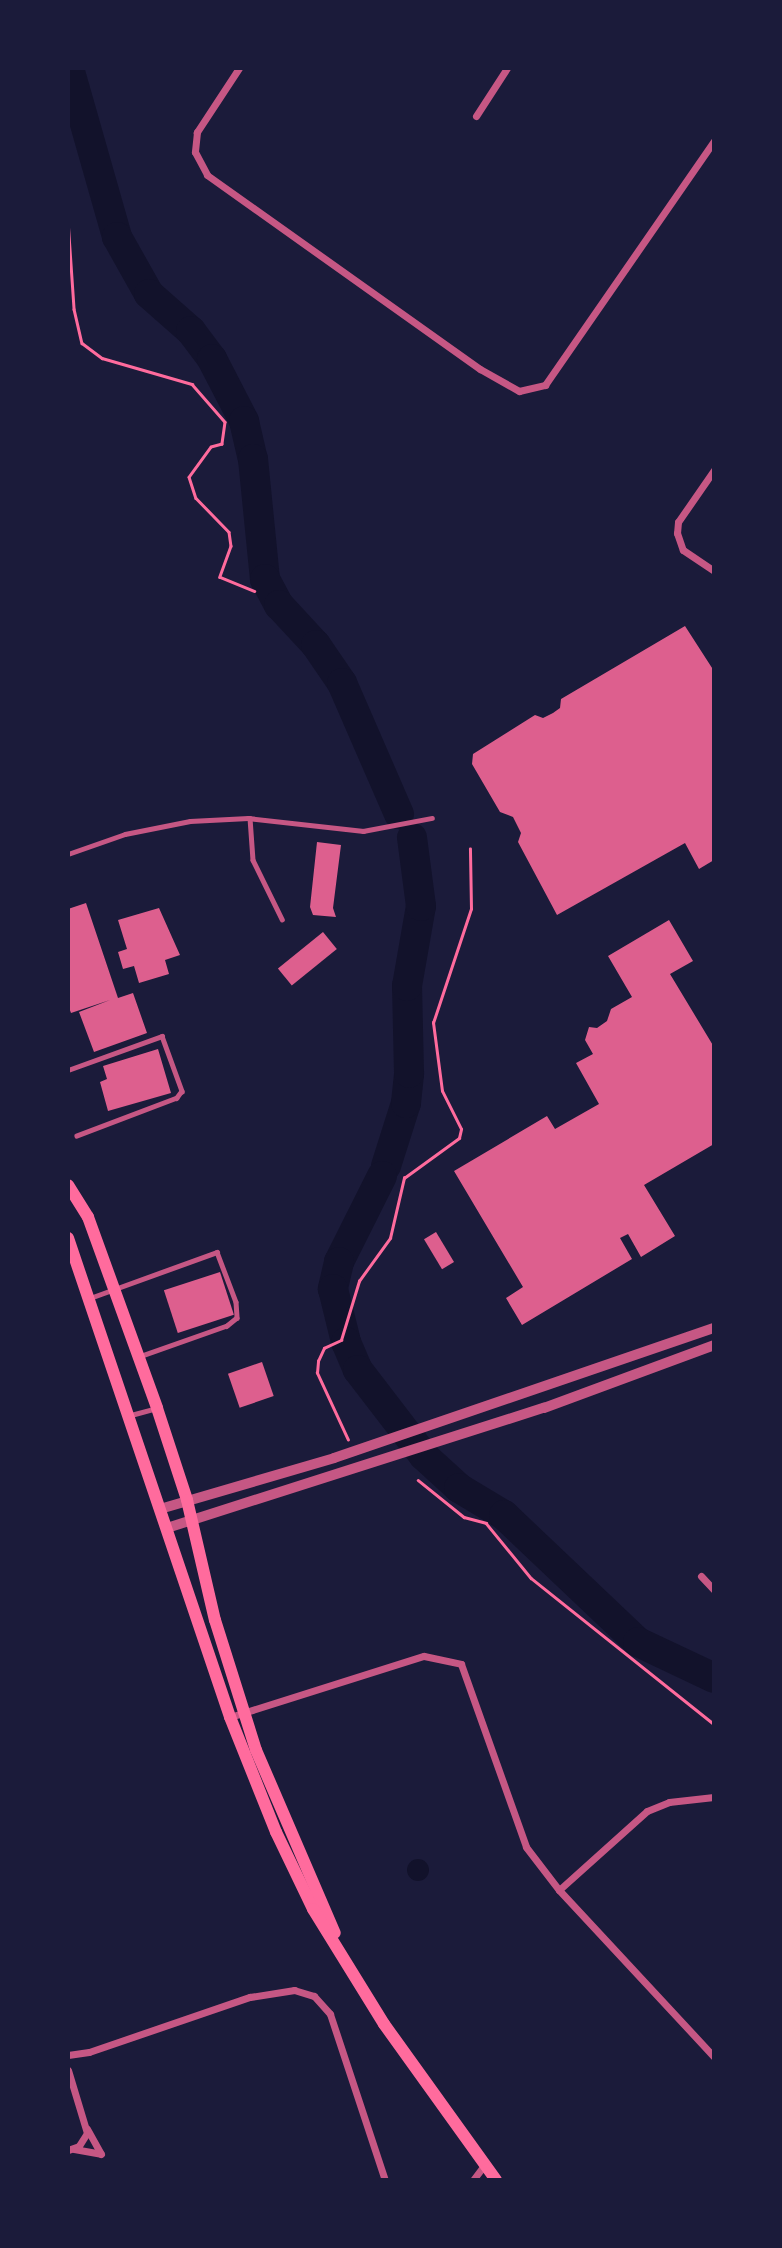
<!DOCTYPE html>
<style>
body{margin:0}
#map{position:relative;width:782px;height:2248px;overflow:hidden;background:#1b1b3a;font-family:"Sofia Sans Condensed",sans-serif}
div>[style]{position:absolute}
.water>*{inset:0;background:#12122b}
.round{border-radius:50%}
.river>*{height:30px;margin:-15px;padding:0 15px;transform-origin:15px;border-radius:15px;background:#12122b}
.building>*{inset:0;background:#dd5f8e;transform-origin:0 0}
.path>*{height:2.5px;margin:-1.25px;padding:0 1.25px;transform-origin:1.25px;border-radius:1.25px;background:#ff6b9d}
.service>*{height:4.5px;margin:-2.25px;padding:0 2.25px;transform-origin:2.25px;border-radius:2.25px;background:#c65784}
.minor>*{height:7px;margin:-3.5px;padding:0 3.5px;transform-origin:3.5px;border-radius:3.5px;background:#c65784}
.tertiary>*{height:10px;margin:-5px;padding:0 5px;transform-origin:5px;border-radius:5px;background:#c65784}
.secondary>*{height:12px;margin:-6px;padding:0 6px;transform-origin:6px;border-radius:6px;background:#ff6b9d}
span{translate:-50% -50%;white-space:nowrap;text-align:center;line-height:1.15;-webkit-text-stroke:5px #1b1b3a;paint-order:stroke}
.frame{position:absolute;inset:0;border:70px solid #1b1b3a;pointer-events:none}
</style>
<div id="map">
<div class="water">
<div class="round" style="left:407px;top:1859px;width:22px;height:22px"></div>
</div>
<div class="river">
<div style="left:69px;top:68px;width:176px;rotate:74.1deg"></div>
<div style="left:117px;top:237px;width:65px;rotate:60.7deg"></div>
<div style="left:149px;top:294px;width:56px;rotate:41.4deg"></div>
<div style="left:191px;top:331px;width:35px;rotate:53deg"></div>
<div style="left:212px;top:359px;width:70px;rotate:62.7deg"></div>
<div style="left:244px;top:421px;width:39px;rotate:77deg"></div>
<div style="left:253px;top:459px;width:121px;rotate:84.3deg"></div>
<div style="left:265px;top:579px;width:30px;rotate:62deg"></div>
<div style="left:279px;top:605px;width:54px;rotate:47.2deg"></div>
<div style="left:316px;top:645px;width:46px;rotate:55.6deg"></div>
<div style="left:342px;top:683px;width:143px;rotate:66.5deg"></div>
<div style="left:386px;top:1166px;width:66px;rotate:-72.4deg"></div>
<div style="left:406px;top:1103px;width:30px;rotate:-84deg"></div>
<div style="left:409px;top:1073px;width:87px;rotate:-91.3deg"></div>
<div style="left:407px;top:986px;width:81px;rotate:-80.1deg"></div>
<div style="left:421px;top:906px;width:69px;rotate:-97.5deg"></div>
<div style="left:382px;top:1176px;width:96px;rotate:116.6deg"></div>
<div style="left:339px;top:1262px;width:28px;rotate:103deg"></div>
<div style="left:333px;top:1289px;width:55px;rotate:76.2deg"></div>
<div style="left:346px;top:1342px;width:30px;rotate:67deg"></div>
<div style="left:358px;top:1370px;width:108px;rotate:52.5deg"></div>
<div style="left:424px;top:1456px;width:47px;rotate:42.4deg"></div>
<div style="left:459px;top:1488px;width:52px;rotate:31deg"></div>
<div style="left:504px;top:1515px;width:185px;rotate:43.5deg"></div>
<div style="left:638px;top:1642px;width:84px;rotate:25.3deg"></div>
</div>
<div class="building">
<div style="clip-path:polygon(685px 626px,714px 671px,714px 860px,699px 869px,685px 843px,557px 915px,518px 842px,521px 833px,513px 817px,500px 812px,472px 764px,473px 754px,535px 715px,543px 718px,553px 713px,560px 708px,561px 699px)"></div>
<div style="clip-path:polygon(317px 842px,341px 845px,333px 908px,336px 917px,313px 915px,310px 907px)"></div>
<div style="clip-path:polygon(86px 903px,118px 998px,133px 993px,147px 1033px,94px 1052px,79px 1012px,110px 1000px,71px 1013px,68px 1005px,68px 909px)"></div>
<div style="clip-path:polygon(159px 908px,180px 955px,165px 960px,169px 974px,139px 983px,134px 966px,123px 969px,118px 952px,127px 949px,118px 920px)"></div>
<div style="clip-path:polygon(669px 920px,693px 961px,670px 974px,714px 1047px,714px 1144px,644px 1185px,675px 1236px,641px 1257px,628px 1234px,620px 1238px,632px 1259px,522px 1325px,506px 1298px,523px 1287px,454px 1171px,547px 1116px,555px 1129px,599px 1104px,576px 1063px,593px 1054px,585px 1040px,589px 1027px,597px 1028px,607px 1021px,611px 1009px,632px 997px,608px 956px)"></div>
<div style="left:323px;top:932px;width:22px;height:58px;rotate:51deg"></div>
<div style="clip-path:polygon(158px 1049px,171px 1093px,108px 1111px,100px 1082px,107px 1079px,103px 1066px)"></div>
<div style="left:436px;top:1232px;width:35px;height:14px;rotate:59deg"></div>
<div style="left:220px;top:1272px;width:45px;height:59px;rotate:72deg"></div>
<div style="left:262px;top:1362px;width:36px;height:36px;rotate:71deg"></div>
</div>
<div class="path">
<div style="left:68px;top:220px;width:89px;rotate:86.1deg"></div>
<div style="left:74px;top:309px;width:35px;rotate:77deg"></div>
<div style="left:82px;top:343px;width:25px;rotate:37deg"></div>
<div style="left:102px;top:358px;width:94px;rotate:16.1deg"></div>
<div style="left:192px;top:384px;width:50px;rotate:49deg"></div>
<div style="left:225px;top:422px;width:22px;rotate:98deg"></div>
<div style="left:222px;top:444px;width:11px;rotate:165deg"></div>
<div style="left:211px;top:447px;width:37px;rotate:126deg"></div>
<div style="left:189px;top:477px;width:22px;rotate:72deg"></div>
<div style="left:196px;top:498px;width:47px;rotate:45.9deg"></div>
<div style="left:229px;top:532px;width:14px;rotate:82deg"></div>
<div style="left:231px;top:546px;width:33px;rotate:110deg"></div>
<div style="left:220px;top:577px;width:37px;rotate:22deg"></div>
<div style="left:348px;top:1440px;width:74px;rotate:-114.8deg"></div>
<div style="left:317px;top:1373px;width:12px;rotate:-85deg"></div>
<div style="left:318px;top:1361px;width:14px;rotate:-65deg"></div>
<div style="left:324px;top:1348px;width:19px;rotate:-25deg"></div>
<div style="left:341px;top:1340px;width:62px;rotate:-73deg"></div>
<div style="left:359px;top:1281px;width:53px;rotate:-54.2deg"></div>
<div style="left:390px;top:1238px;width:62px;rotate:-76.9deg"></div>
<div style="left:404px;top:1178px;width:68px;rotate:-36deg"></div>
<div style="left:459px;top:1138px;width:9px;rotate:-77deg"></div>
<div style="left:461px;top:1129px;width:42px;rotate:-116.6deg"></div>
<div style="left:442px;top:1091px;width:69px;rotate:-97.5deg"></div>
<div style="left:433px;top:1023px;width:120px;rotate:-71.6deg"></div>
<div style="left:471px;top:909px;width:60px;rotate:-91deg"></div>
<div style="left:418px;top:1480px;width:59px;rotate:38.8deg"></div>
<div style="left:464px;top:1517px;width:23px;rotate:15deg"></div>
<div style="left:486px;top:1523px;width:71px;rotate:50.7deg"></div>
<div style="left:531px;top:1578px;width:234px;rotate:38.6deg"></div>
</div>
<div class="service">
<div style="left:250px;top:818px;width:42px;rotate:85.9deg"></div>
<div style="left:253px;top:860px;width:66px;rotate:63.8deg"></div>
<div style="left:68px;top:854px;width:60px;rotate:-19.3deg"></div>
<div style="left:125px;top:834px;width:66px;rotate:-11.3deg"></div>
<div style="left:190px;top:821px;width:58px;rotate:-3deg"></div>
<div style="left:248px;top:818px;width:116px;rotate:6.4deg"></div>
<div style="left:363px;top:831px;width:70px;rotate:-10.7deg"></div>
<div style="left:68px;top:1070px;width:100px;rotate:-19.9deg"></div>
<div style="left:162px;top:1036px;width:59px;rotate:70deg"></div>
<div style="left:182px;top:1091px;width:9px;rotate:126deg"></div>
<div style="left:177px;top:1098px;width:107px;rotate:159.2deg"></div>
<div style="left:90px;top:1298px;width:135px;rotate:-19.9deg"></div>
<div style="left:217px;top:1252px;width:53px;rotate:69.2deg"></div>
<div style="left:236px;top:1302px;width:16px;rotate:86deg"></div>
<div style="left:237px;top:1318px;width:13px;rotate:141deg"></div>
<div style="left:227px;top:1326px;width:90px;rotate:160.6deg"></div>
<div style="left:131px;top:1415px;width:27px;rotate:-15deg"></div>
</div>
<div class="minor">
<div style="left:239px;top:68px;width:77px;rotate:123.3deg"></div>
<div style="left:197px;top:132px;width:20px;rotate:96deg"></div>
<div style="left:195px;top:152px;width:26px;rotate:62deg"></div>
<div style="left:207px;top:175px;width:335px;rotate:35.4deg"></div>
<div style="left:480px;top:369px;width:45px;rotate:29.4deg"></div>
<div style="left:519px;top:391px;width:27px;rotate:-13deg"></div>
<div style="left:545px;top:385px;width:297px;rotate:-55.3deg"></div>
<div style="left:476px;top:116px;width:57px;rotate:-57.1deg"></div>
<div style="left:714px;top:470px;width:63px;rotate:124.7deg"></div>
<div style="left:678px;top:522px;width:11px;rotate:95deg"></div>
<div style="left:677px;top:533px;width:18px;rotate:71deg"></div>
<div style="left:683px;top:550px;width:37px;rotate:34deg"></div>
<div style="left:701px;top:1576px;width:19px;rotate:47deg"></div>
<div style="left:230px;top:1717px;width:203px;rotate:-17.5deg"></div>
<div style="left:424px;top:1656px;width:38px;rotate:12deg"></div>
<div style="left:461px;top:1664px;width:194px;rotate:70.4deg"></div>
<div style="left:526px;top:1847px;width:54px;rotate:52.5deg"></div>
<div style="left:559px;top:1890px;width:228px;rotate:47.1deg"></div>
<div style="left:559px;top:1890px;width:118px;rotate:-41.9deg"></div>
<div style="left:647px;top:1811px;width:24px;rotate:-22deg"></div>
<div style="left:669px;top:1802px;width:45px;rotate:-6.3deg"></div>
<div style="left:68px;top:2055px;width:21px;rotate:-8deg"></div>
<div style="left:89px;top:2052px;width:170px;rotate:-18.9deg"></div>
<div style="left:250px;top:1997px;width:45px;rotate:-9deg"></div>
<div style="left:294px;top:1990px;width:21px;rotate:17deg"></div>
<div style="left:314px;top:1996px;width:24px;rotate:48deg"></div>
<div style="left:330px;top:2014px;width:175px;rotate:71.7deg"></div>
<div style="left:68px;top:2070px;width:66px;rotate:73.2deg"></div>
<div style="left:87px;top:2133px;width:15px;rotate:122deg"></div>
<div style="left:79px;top:2146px;width:12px;rotate:160deg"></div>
<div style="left:74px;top:2149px;width:27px;rotate:10deg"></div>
<div style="left:101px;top:2154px;width:29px;rotate:-119deg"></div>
<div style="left:473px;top:2180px;width:20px;rotate:-53deg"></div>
</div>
<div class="tertiary">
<div style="left:160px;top:1509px;width:181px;rotate:-16.3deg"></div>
<div style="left:334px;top:1458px;width:402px;rotate:-18.9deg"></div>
<div style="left:167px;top:1528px;width:396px;rotate:-17.7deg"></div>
<div style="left:544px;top:1408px;width:181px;rotate:-20.3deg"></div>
</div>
<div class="secondary">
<div style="left:68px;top:1185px;width:38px;rotate:58deg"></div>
<div style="left:88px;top:1217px;width:203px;rotate:70.1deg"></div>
<div style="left:157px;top:1408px;width:97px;rotate:71.9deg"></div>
<div style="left:187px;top:1500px;width:123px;rotate:76.9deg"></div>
<div style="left:215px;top:1620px;width:136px;rotate:72.5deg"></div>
<div style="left:256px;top:1750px;width:199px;rotate:66.7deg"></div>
<div style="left:68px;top:1238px;width:506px;rotate:71.31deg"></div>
<div style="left:230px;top:1717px;width:124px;rotate:68.2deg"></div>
<div style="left:276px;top:1832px;width:85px;rotate:64.3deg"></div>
<div style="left:313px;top:1909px;width:135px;rotate:58.3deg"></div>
<div style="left:384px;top:2024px;width:192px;rotate:54.3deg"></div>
</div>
<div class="frame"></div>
</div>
